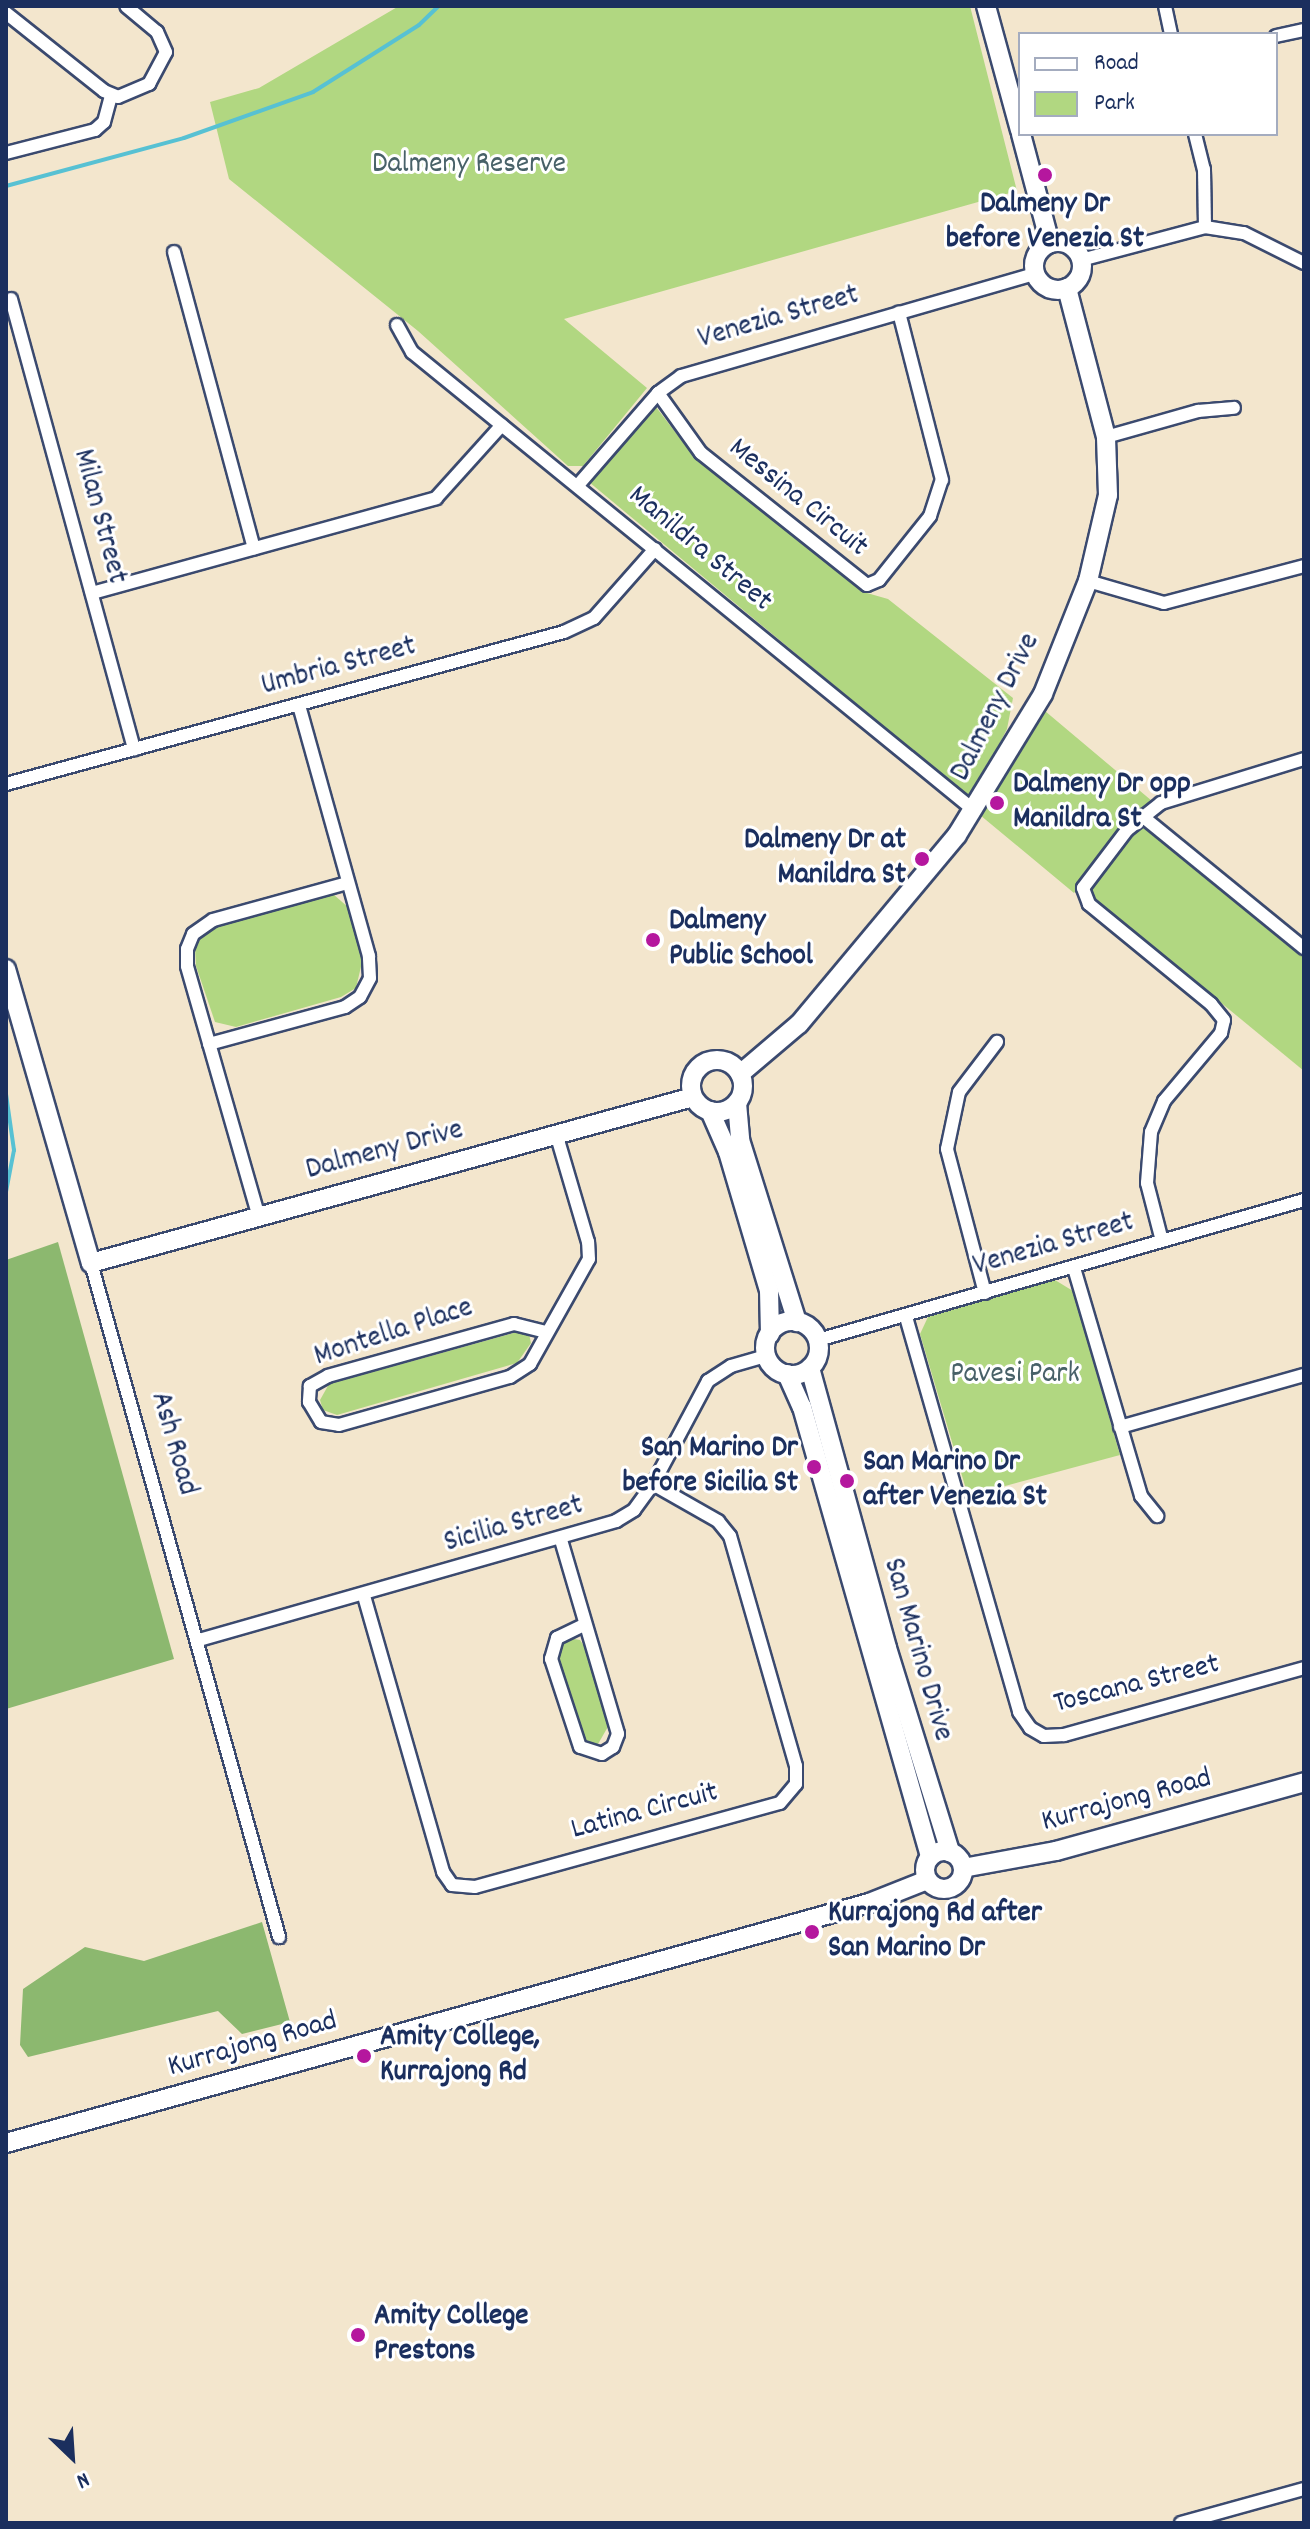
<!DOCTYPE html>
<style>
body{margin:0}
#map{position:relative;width:1310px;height:2529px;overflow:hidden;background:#f3e6cd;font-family:Dekko,sans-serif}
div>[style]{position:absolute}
.green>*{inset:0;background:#b1d781}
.forest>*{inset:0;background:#8cb86f}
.stream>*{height:4px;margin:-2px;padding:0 2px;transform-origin:2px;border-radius:2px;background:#57c1d3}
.roads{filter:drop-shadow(2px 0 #3b4a6f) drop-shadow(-2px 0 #3b4a6f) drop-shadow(0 2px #3b4a6f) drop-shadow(0 -2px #3b4a6f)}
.street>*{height:12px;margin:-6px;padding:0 6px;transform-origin:6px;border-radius:6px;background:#fff}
.secondary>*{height:18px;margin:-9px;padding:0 9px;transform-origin:9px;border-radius:9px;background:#fff}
.secondary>.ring{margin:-9px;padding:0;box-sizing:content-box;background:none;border:18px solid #fff;border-radius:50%}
.dots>*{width:22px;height:22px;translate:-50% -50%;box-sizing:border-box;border:4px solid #fff;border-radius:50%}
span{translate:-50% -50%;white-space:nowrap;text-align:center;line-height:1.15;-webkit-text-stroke:6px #fff;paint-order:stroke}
.park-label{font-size:30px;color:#486168}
.poi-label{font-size:30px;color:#1b2f5e;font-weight:700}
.left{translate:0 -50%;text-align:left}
.right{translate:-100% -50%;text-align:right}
.street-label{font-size:30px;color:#1b2f5e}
.frame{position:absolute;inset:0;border:8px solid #1b2f5e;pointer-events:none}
.legend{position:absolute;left:1018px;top:32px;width:260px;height:104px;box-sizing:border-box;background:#fff;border:2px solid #a4acbf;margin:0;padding:10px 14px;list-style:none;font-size:24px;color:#1b2f5e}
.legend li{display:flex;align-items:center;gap:16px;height:40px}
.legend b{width:40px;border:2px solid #a4acbf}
.north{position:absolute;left:32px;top:2417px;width:80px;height:80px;-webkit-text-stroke:6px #fff;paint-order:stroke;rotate:155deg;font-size:22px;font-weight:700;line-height:32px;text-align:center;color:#1b2f5e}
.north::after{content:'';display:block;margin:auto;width:28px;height:36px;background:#1b2f5e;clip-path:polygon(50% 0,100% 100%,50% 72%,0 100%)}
</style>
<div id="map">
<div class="green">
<div style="clip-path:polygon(399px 6px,970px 6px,1017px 191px,564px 319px,647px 388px,583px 466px,568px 466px,418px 331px,229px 179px,210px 102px,259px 88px)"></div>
<div style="clip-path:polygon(656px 407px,692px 454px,867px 593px,888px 599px,1013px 698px,1007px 729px,971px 799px,589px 482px)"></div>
<div style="clip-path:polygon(1045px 711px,1152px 801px,1136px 812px,1074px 893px,980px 815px,1023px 736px)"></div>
<div style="clip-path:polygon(1143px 823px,1304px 957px,1304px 1071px,1090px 895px,1093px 880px)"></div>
<div style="clip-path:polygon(333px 894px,349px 908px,363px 958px,356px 988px,341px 997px,236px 1027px,215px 1022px,196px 966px,195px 948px,203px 934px,220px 923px)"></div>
<div style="clip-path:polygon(1055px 1280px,1073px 1291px,1120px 1455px,968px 1496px,920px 1334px,928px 1317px)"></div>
<div style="clip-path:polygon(521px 1331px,529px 1334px,531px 1343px,517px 1363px,337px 1415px,323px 1410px,320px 1400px,329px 1384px)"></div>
<div style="clip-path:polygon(568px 1638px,580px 1640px,586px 1649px,609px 1725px,598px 1744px,586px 1742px,580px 1733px,558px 1656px,560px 1644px)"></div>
</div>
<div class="forest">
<div style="clip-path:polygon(58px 1242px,174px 1659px,6px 1709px,6px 1260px)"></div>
<div style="clip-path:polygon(262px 1922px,290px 2022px,242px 2034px,218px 2011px,28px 2057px,20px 2045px,23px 1989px,85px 1947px,144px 1961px)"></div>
</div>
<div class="stream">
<div style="left:6px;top:186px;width:184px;rotate:-15.1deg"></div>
<div style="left:184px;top:138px;width:137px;rotate:-19.6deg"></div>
<div style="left:313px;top:92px;width:125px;rotate:-32.3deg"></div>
<div style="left:419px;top:25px;width:28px;rotate:-44deg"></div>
<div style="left:6px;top:1094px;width:57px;rotate:81.9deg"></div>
<div style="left:14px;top:1150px;width:43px;rotate:100.8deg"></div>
</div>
<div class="roads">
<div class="street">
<div style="left:1165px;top:6px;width:29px;rotate:78deg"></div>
<div style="left:6px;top:13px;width:125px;rotate:38.5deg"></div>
<div style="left:104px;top:91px;width:15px;rotate:23deg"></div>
<div style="left:118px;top:97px;width:34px;rotate:-23deg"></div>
<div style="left:149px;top:84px;width:36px;rotate:-62deg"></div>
<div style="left:166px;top:52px;width:22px;rotate:-114deg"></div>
<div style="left:157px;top:32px;width:40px;rotate:-140deg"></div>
<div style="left:1276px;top:36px;width:29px;rotate:-12deg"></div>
<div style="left:1195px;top:134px;width:36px;rotate:76deg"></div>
<div style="left:1204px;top:169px;width:58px;rotate:89deg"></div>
<div style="left:6px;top:153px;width:92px;rotate:-14.5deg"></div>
<div style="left:95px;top:130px;width:12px;rotate:-42deg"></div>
<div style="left:104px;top:122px;width:27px;rotate:-75deg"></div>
<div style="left:174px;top:252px;width:307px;rotate:74.9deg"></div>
<div style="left:1081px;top:260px;width:128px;rotate:-14.9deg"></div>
<div style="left:1205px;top:227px;width:39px;rotate:9deg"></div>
<div style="left:1244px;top:233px;width:67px;rotate:26.6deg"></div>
<div style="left:11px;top:299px;width:467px;rotate:74.7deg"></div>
<div style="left:397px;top:325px;width:31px;rotate:61deg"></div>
<div style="left:412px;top:352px;width:726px;rotate:39.19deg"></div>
<div style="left:658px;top:393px;width:74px;rotate:54.4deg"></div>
<div style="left:701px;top:453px;width:212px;rotate:38.5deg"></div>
<div style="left:867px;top:585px;width:13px;rotate:-23deg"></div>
<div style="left:879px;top:580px;width:82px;rotate:-51.4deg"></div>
<div style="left:930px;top:516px;width:38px;rotate:-72deg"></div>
<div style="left:942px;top:480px;width:173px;rotate:-104.4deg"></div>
<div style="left:1106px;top:437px;width:96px;rotate:-15.8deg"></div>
<div style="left:1198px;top:411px;width:36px;rotate:-5deg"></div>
<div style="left:579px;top:484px;width:121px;rotate:-49deg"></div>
<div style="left:658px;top:393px;width:29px;rotate:-36deg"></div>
<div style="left:681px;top:376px;width:368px;rotate:-16.1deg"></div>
<div style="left:1088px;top:581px;width:79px;rotate:16.1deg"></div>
<div style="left:1164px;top:603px;width:145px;rotate:-14.8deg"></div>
<div style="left:92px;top:593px;width:357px;rotate:-15.4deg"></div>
<div style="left:436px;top:498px;width:98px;rotate:-47.9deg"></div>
<div style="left:6px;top:784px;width:578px;rotate:-15.24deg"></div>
<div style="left:564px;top:632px;width:33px;rotate:-25deg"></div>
<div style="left:594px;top:618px;width:92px;rotate:-48.5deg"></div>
<div style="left:1142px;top:816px;width:209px;rotate:39.2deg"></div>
<div style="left:209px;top:1044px;width:141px;rotate:-15.2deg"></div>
<div style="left:345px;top:1007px;width:18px;rotate:-34deg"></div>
<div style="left:360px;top:997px;width:21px;rotate:-62deg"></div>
<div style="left:370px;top:978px;width:22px;rotate:-93deg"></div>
<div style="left:369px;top:956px;width:260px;rotate:-105.6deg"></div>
<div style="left:258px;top:1214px;width:258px;rotate:-106deg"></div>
<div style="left:187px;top:966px;width:17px;rotate:-90deg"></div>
<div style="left:187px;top:949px;width:16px;rotate:-68deg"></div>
<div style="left:193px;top:934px;width:24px;rotate:-35deg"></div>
<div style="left:213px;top:920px;width:139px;rotate:-15.4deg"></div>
<div style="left:1162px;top:1241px;width:60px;rotate:-104.5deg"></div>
<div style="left:1147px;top:1183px;width:51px;rotate:-85.5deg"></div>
<div style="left:1151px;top:1132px;width:34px;rotate:-67deg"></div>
<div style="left:1164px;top:1101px;width:89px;rotate:-50deg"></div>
<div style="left:1221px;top:1033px;width:13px;rotate:-77deg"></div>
<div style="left:1224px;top:1020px;width:21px;rotate:-129deg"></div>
<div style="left:1211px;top:1004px;width:158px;rotate:-140.7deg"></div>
<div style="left:1089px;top:904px;width:17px;rotate:-111deg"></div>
<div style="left:1083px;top:888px;width:73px;rotate:-52.8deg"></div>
<div style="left:1127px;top:830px;width:43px;rotate:-38.5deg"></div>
<div style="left:1161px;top:803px;width:150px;rotate:-17.1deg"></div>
<div style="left:91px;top:1263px;width:700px;rotate:74.41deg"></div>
<div style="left:1074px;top:1268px;width:238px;rotate:73.6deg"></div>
<div style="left:1141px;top:1496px;width:26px;rotate:51deg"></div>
<div style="left:985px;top:1293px;width:149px;rotate:-104.8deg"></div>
<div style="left:947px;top:1149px;width:58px;rotate:-78.1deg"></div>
<div style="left:959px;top:1092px;width:63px;rotate:-52.8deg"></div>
<div style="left:906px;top:1317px;width:411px;rotate:74deg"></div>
<div style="left:1019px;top:1712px;width:19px;rotate:55deg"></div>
<div style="left:1030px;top:1728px;width:16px;rotate:30deg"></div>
<div style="left:1044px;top:1736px;width:20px;rotate:-3deg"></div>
<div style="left:1064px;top:1735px;width:249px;rotate:-15.6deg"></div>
<div style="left:546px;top:1332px;width:33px;rotate:-166deg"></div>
<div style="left:514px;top:1324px;width:193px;rotate:164.4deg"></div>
<div style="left:328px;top:1376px;width:21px;rotate:151deg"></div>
<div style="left:310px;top:1386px;width:16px;rotate:94deg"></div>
<div style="left:309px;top:1402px;width:23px;rotate:59deg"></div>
<div style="left:321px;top:1422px;width:18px;rotate:9deg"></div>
<div style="left:339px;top:1425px;width:178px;rotate:-15.7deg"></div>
<div style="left:510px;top:1377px;width:24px;rotate:-33deg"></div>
<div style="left:530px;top:1364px;width:120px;rotate:-60.7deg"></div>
<div style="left:589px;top:1259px;width:17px;rotate:-93deg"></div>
<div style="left:588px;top:1242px;width:109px;rotate:-106.4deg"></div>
<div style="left:818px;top:1340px;width:506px;rotate:-16.07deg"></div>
<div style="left:1120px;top:1427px;width:191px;rotate:-15.8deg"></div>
<div style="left:561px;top:1540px;width:202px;rotate:73.6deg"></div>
<div style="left:618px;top:1734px;width:14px;rotate:111deg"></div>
<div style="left:613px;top:1747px;width:13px;rotate:148deg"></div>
<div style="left:602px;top:1754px;width:23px;rotate:-162deg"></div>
<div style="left:580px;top:1747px;width:93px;rotate:-108.2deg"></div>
<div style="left:551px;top:1659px;width:22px;rotate:-74deg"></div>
<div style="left:557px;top:1638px;width:30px;rotate:-26deg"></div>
<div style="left:364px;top:1596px;width:287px;rotate:74deg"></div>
<div style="left:443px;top:1872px;width:16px;rotate:55deg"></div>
<div style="left:452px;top:1885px;width:23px;rotate:5deg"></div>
<div style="left:475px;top:1887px;width:316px;rotate:-15.4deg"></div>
<div style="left:780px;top:1803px;width:25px;rotate:-50deg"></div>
<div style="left:796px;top:1784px;width:18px;rotate:-90deg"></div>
<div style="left:796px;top:1766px;width:239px;rotate:-106deg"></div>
<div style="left:730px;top:1536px;width:19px;rotate:-129deg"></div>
<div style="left:718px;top:1521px;width:75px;rotate:-150.4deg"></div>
<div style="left:199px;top:1640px;width:434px;rotate:-15.9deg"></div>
<div style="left:616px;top:1521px;width:21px;rotate:-31deg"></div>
<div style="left:634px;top:1510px;width:32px;rotate:-54deg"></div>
<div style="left:653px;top:1484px;width:117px;rotate:-61.9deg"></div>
<div style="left:708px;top:1381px;width:27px;rotate:-33deg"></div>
<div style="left:731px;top:1366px;width:37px;rotate:-16deg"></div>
<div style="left:1181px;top:2523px;width:128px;rotate:-15.5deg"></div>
</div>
<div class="secondary">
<div style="left:986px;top:6px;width:129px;rotate:74.7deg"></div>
<div style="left:1021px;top:134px;width:113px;rotate:75.1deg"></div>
<div class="ring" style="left:1034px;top:242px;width:30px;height:30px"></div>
<div style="left:6px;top:969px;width:306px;rotate:73.9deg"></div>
<div style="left:91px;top:1263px;width:624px;rotate:-15.42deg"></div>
<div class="ring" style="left:691px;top:1060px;width:34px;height:34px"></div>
<div style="left:740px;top:1074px;width:77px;rotate:-40.3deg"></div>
<div style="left:799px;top:1024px;width:246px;rotate:-50.1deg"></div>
<div style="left:957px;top:835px;width:165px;rotate:-58.6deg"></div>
<div style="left:1043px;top:694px;width:122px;rotate:-68.3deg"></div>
<div style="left:1088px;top:581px;width:88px;rotate:-76.9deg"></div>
<div style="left:1108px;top:495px;width:58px;rotate:-92deg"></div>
<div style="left:1106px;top:437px;width:154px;rotate:-104.7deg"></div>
<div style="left:737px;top:1103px;width:37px;rotate:85deg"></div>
<div style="left:740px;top:1140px;width:191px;rotate:72.6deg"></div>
<div style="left:710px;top:1111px;width:45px;rotate:66.3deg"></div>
<div style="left:728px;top:1152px;width:144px;rotate:73.5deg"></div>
<div style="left:769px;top:1290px;width:44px;rotate:88.7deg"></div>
<div class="ring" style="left:765px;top:1321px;width:36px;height:36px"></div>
<div style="left:810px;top:1368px;width:290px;rotate:74.6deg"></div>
<div style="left:887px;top:1648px;width:214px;rotate:72.8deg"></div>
<div style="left:787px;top:1374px;width:36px;rotate:66deg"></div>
<div style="left:802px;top:1407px;width:468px;rotate:74.1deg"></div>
<div class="ring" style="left:925px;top:1851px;width:20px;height:20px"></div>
<div style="left:963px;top:1868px;width:95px;rotate:-10.4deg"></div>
<div style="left:1056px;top:1851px;width:257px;rotate:-15.5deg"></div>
<div style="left:6px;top:2143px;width:896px;rotate:-15.54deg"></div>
<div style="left:869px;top:1903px;width:62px;rotate:-21.6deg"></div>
</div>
</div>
<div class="dots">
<div style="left:1045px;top:175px;background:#b5179e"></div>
<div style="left:997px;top:803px;background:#b5179e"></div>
<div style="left:922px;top:859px;background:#b5179e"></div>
<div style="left:653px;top:940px;background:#b5179e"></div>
<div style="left:814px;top:1467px;background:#b5179e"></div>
<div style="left:847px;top:1481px;background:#b5179e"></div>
<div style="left:812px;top:1932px;background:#b5179e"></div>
<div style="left:364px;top:2056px;background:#b5179e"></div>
<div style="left:358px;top:2335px;background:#b5179e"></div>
</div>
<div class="park-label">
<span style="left:469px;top:166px">Dalmeny Reserve</span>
<span style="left:1015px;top:1376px">Pavesi Park</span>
</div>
<div class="poi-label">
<span style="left:1045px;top:223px">Dalmeny Dr<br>before Venezia St</span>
<span class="left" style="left:1013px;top:803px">Dalmeny Dr opp<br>Manildra St</span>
<span class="right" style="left:906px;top:859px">Dalmeny Dr at<br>Manildra St</span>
<span class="left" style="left:669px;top:940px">Dalmeny<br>Public School</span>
<span class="right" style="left:798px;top:1467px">San Marino Dr<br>before Sicilia St</span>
<span class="left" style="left:863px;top:1481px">San Marino Dr<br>after Venezia St</span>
<span class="left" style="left:828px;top:1932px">Kurrajong Rd after<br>San Marino Dr</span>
<span class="left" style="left:380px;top:2056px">Amity College,<br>Kurrajong Rd</span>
<span class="left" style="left:374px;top:2335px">Amity College<br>Prestons</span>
</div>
<div class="street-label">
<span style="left:779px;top:319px;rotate:-16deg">Venezia Street</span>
<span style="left:797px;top:499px;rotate:39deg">Messina Circuit</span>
<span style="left:98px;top:517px;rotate:75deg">Milan Street</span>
<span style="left:699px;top:550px;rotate:40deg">Manildra Street</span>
<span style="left:339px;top:668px;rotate:-15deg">Umbria Street</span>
<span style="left:997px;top:708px;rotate:-63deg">Dalmeny Drive</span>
<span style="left:385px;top:1152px;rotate:-15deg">Dalmeny Drive</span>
<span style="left:1054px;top:1246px;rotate:-16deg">Venezia Street</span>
<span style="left:394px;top:1334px;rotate:-18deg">Montella Place</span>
<span style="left:172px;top:1444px;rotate:74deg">Ash Road</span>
<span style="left:514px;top:1526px;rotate:-16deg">Sicilia Street</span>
<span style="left:916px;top:1650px;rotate:74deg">San Marino Drive</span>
<span style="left:1137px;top:1686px;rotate:-14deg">Toscana Street</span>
<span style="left:1127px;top:1802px;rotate:-15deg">Kurrajong Road</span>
<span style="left:645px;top:1813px;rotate:-15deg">Latina Circuit</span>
<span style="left:253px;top:2046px;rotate:-16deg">Kurrajong Road</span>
</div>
<div class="frame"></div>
<ul class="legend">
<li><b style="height:10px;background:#fff"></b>Road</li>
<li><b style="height:22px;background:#b1d781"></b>Park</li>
</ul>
<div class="north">N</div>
</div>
